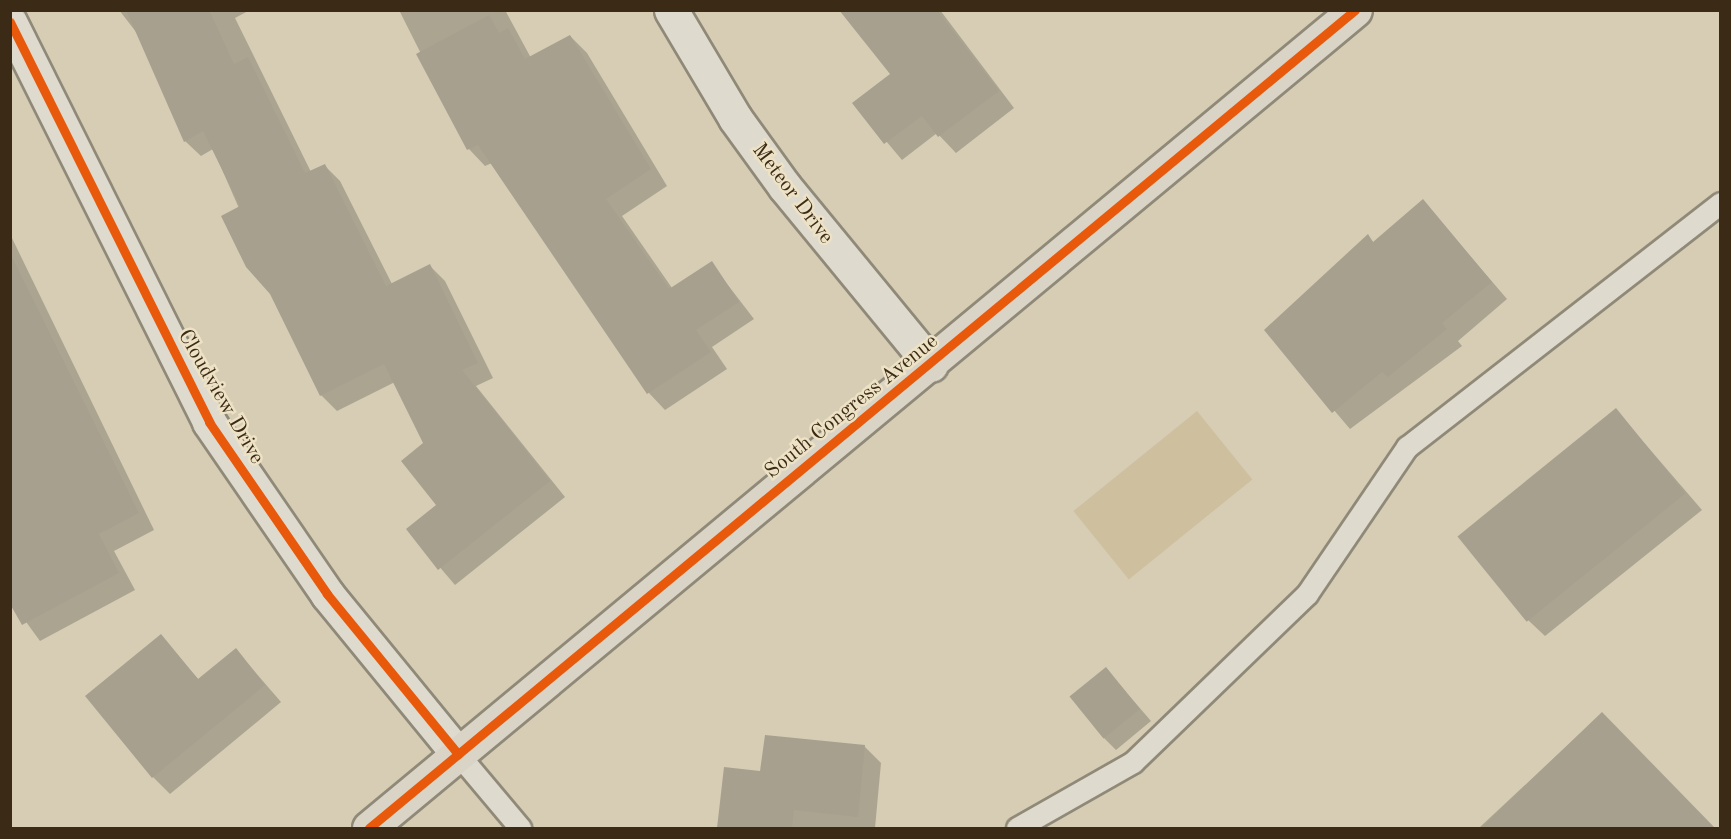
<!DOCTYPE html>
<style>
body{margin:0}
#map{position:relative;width:1731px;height:839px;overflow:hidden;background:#d6cdb4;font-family:"Old Standard TT",serif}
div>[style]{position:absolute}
.green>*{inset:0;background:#cec09f;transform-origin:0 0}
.shadow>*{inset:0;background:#0003}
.building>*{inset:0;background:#a8a08f;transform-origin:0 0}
.roads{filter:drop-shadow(2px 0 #908978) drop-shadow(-2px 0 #908978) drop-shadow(0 2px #908978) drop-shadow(0 -2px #908978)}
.lane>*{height:21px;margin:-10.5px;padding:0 10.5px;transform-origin:10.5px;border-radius:10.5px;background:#dedace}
.street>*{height:33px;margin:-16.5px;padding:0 16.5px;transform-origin:16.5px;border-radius:16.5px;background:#dedace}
.primary>*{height:33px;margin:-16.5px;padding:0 16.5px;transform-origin:16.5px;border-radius:16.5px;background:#d9d4c6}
.cycleway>*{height:9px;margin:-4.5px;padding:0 4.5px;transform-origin:4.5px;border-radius:4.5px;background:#e8590c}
span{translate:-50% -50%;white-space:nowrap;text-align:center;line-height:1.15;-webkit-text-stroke:5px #ede2c5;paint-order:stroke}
.street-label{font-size:21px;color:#3b2a15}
.frame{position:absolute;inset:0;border:12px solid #3b2a15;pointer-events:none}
</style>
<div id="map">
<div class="green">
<div style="left:1197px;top:411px;width:88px;height:159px;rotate:51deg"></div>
</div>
<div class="shadow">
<div style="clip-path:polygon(119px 10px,250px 10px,235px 18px,311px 172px,324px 165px,340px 181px,392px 284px,430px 266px,445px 281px,493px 378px,476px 386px,565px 497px,455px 585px,408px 530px,439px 505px,425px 444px,395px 382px,337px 411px,321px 395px,213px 149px,201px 156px,185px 141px,140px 37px)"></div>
<div style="clip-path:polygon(399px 10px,505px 10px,531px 58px,570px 36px,587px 53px,667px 186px,622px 216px,672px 288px,711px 263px,754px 319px,712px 347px,727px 369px,665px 410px,649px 393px,492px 163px,485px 166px,469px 149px)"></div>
<div style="clip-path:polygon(845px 10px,940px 10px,1014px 108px,956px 153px,937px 133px,902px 160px,854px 103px,892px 74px)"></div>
<div style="clip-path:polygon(1423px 201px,1507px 299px,1458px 341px,1462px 346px,1350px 429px,1266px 330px,1368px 236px,1374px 243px)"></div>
<div style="clip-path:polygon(10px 234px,154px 530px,114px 551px,135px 590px,40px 641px,10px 600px)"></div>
<div style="clip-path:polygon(1616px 410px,1702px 510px,1545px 636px,1528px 620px)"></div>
<div style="clip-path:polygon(161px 637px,199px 680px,236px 650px,281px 702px,170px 794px,153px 777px)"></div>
<div style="clip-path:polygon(1106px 669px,1151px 721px,1116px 750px,1104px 738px)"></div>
<div style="clip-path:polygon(1601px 714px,1713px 828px,1482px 828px,1480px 827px)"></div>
<div style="clip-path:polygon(864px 746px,881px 763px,875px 828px,718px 828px,725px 769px,762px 773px)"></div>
</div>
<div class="building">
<div style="clip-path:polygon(126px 10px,209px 10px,234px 64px,248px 57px,305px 173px,325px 164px,386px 286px,430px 264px,478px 363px,462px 370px,550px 481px,438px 570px,406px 529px,436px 505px,401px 461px,423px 443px,384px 364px,320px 396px,270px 294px,246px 267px,221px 216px,240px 206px,203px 131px,184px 142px)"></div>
<div style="clip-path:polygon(839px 10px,937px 10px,999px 91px,938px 137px,922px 116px,884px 144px,852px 103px,890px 74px)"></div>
<div style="clip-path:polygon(489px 15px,499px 33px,508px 28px,525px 59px,570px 35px,651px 169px,606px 199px,669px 289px,712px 261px,739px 302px,696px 330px,711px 352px,647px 394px,478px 145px,467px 150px,416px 54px)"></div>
<div style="clip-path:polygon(1423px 199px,1492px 282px,1442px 323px,1447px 329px,1410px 359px,1388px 377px,1382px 372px,1332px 413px,1264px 330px,1368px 234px,1373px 242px)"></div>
<div style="clip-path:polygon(10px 253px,139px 513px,99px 534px,119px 573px,22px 625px,10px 604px)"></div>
<div style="left:1616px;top:408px;width:110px;height:204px;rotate:51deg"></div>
<div style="clip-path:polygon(161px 634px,198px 679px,236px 648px,265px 685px,152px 778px,85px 696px)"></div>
<div style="left:1106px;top:667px;width:54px;height:47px;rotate:51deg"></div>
<div style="clip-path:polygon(1602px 712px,1715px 828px,1481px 828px)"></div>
<div style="clip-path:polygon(765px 735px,865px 745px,858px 817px,794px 810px,792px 828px,717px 828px,724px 767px,760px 771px)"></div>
</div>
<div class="roads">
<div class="lane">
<div style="left:458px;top:754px;width:97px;rotate:50deg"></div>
<div style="left:1017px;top:828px;width:133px;rotate:-29.6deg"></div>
<div style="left:1133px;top:762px;width:242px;rotate:-44deg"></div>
<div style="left:1307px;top:594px;width:178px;rotate:-55.8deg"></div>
<div style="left:1407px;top:447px;width:397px;rotate:-37.9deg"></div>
</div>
<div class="street">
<div style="left:671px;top:10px;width:126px;rotate:59.3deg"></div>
<div style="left:735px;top:118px;width:85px;rotate:54.1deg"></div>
<div style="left:785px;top:187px;width:230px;rotate:50.6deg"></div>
<div style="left:10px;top:22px;width:447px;rotate:63.5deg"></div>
<div style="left:209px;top:422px;width:209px;rotate:55.5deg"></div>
<div style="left:327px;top:594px;width:207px;rotate:50.7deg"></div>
</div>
<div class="primary">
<div style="left:369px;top:828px;width:1281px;rotate:-39.68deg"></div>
</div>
</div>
<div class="cycleway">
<div style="left:10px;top:22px;width:447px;rotate:63.5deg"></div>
<div style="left:209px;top:422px;width:209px;rotate:55.5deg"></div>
<div style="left:327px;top:594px;width:207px;rotate:50.7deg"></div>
<div style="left:369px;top:828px;width:1281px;rotate:-39.68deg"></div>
</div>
<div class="street-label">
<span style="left:792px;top:194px;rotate:53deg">Meteor Drive</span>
<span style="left:220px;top:397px;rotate:60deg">Cloudview Drive</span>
<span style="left:852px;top:407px;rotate:-39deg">South Congress Avenue</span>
</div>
<div class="frame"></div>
</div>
